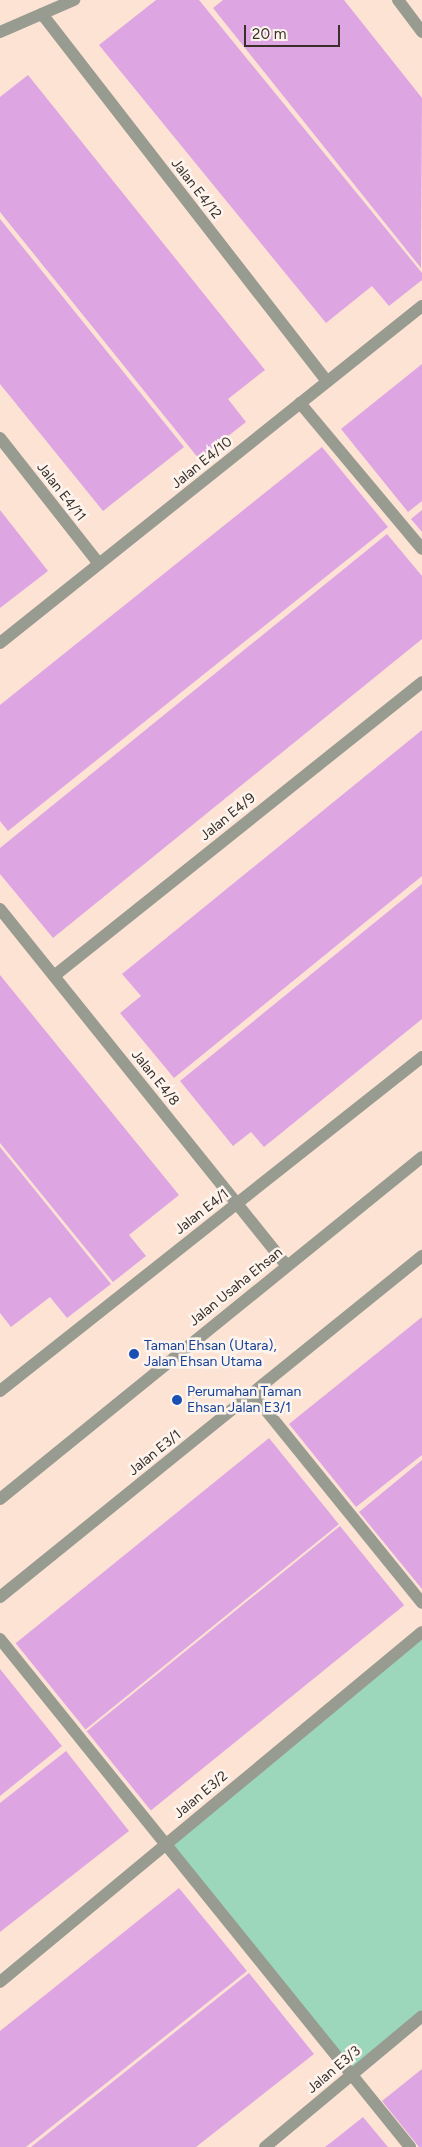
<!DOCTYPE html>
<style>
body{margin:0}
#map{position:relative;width:422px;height:2147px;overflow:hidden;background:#fde3d4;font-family:Figtree,sans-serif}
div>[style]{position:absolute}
.green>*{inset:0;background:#9cd6bb}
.building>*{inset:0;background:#dea5e3;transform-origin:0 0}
.service>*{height:12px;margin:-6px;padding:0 6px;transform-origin:6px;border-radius:6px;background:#979b90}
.minor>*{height:12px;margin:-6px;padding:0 6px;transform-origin:6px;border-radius:6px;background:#979b90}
.tertiary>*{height:12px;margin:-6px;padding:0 6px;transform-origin:6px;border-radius:6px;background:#979b90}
.dots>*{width:14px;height:14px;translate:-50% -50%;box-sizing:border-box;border:2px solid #fef4ee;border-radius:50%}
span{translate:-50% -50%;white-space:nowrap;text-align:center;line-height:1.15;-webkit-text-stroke:5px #fef4ee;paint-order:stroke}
.street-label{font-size:14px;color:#39302a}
.transit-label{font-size:14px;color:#164399}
.left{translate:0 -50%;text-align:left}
.scale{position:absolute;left:244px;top:25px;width:96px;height:22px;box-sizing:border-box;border:2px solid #39302a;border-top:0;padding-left:6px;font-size:15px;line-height:18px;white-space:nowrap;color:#39302a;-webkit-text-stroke:4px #fef4ee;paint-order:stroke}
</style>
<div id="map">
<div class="green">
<div style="clip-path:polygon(422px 1632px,422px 2016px,351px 2075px,166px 1845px)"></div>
</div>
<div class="building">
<div style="clip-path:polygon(156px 0,199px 0,422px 273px,422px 280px,389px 306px,372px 286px,326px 323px,99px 45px)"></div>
<div style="clip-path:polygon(223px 0,344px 0,422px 98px,421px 268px,213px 8px)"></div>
<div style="clip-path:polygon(28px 75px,265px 370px,228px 399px,246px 422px,199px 459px,0 212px,0 97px)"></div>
<div style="clip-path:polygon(0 219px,184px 447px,103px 511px,0 384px)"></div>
<div style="clip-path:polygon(422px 364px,422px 501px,408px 512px,341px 429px)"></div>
<div style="clip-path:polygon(322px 447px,388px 527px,8px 831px,0 821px,0 705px)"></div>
<div style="clip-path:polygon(0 510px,48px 571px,0 608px)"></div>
<div style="clip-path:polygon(422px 510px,422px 532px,411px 519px)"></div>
<div style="clip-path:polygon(387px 534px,422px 576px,422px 639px,53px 938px,0 874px,0 848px)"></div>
<div style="clip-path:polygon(422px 730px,422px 876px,174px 1078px,120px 1013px,141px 996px,122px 974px)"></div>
<div style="clip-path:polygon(422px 884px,422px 1019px,264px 1147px,251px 1132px,233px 1146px,180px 1081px)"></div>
<div style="clip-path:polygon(0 975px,179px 1195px,129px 1235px,146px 1256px,113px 1282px,0 1143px)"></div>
<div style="clip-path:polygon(0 1147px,111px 1284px,67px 1318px,50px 1297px,11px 1327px,0 1313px)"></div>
<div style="clip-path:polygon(422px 1317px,422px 1455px,356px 1507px,289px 1424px)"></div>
<div style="left:269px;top:1438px;width:111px;height:326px;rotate:51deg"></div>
<div style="clip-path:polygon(422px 1460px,422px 1589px,359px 1512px)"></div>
<div style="left:340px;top:1526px;width:102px;height:326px;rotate:51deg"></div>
<div style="clip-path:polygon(0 1669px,62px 1746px,0 1796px)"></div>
<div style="clip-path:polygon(66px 1751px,129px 1831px,0 1932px,0 1803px)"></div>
<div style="clip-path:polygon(179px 1888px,247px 1971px,26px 2147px,0 2147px,0 2031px)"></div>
<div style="clip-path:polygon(249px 1973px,314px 2054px,196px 2147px,31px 2147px)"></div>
<div style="clip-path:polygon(422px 2069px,422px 2147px,419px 2147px,382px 2101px)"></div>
<div style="clip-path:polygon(363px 2117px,388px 2147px,325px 2147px,338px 2137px)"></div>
</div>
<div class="service">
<div style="left:300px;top:403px;width:190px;rotate:50.1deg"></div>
<div style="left:252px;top:1393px;width:270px;rotate:51deg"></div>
<div style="left:0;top:1639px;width:653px;rotate:51.09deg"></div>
</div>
<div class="minor">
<div style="left:398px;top:0;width:40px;rotate:53deg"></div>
<div style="left:42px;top:14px;width:465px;rotate:52.2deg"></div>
<div style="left:0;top:32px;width:81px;rotate:-23.4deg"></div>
<div style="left:0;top:438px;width:160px;rotate:51.8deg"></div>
<div style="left:0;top:643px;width:540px;rotate:-38.61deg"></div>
<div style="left:0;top:909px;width:458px;rotate:51.2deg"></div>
<div style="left:54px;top:976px;width:471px;rotate:-38.6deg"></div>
<div style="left:0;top:1391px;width:538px;rotate:-38.36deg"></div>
<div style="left:0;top:1597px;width:543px;rotate:-38.94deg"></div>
<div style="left:0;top:1982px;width:548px;rotate:-39.67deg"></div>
<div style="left:265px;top:2147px;width:204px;rotate:-39.8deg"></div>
</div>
<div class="tertiary">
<div style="left:0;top:1499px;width:543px;rotate:-39.02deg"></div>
</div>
<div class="dots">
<div style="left:134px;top:1354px;background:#1a4fb4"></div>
<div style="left:177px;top:1400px;background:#1a4fb4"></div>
</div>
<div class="street-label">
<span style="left:196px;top:189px;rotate:52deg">Jalan E4/12</span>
<span style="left:202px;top:463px;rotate:-39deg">Jalan E4/10</span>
<span style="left:61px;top:492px;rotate:52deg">Jalan E4/11</span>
<span style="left:228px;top:817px;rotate:-39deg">Jalan E4/9</span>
<span style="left:155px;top:1078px;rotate:51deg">Jalan E4/8</span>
<span style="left:202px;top:1212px;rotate:-38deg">Jalan E4/1</span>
<span style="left:236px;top:1287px;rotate:-39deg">Jalan Usaha Ehsan</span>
<span style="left:155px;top:1453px;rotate:-39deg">Jalan E3/1</span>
<span style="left:201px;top:1795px;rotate:-40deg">Jalan E3/2</span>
<span style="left:334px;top:2070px;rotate:-40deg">Jalan E3/3</span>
</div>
<div class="transit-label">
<span class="left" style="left:144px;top:1354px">Taman Ehsan (Utara),<br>Jalan Ehsan Utama</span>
<span class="left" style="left:187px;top:1400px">Perumahan Taman<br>Ehsan Jalan E3/1</span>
</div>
<div class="scale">20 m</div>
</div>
